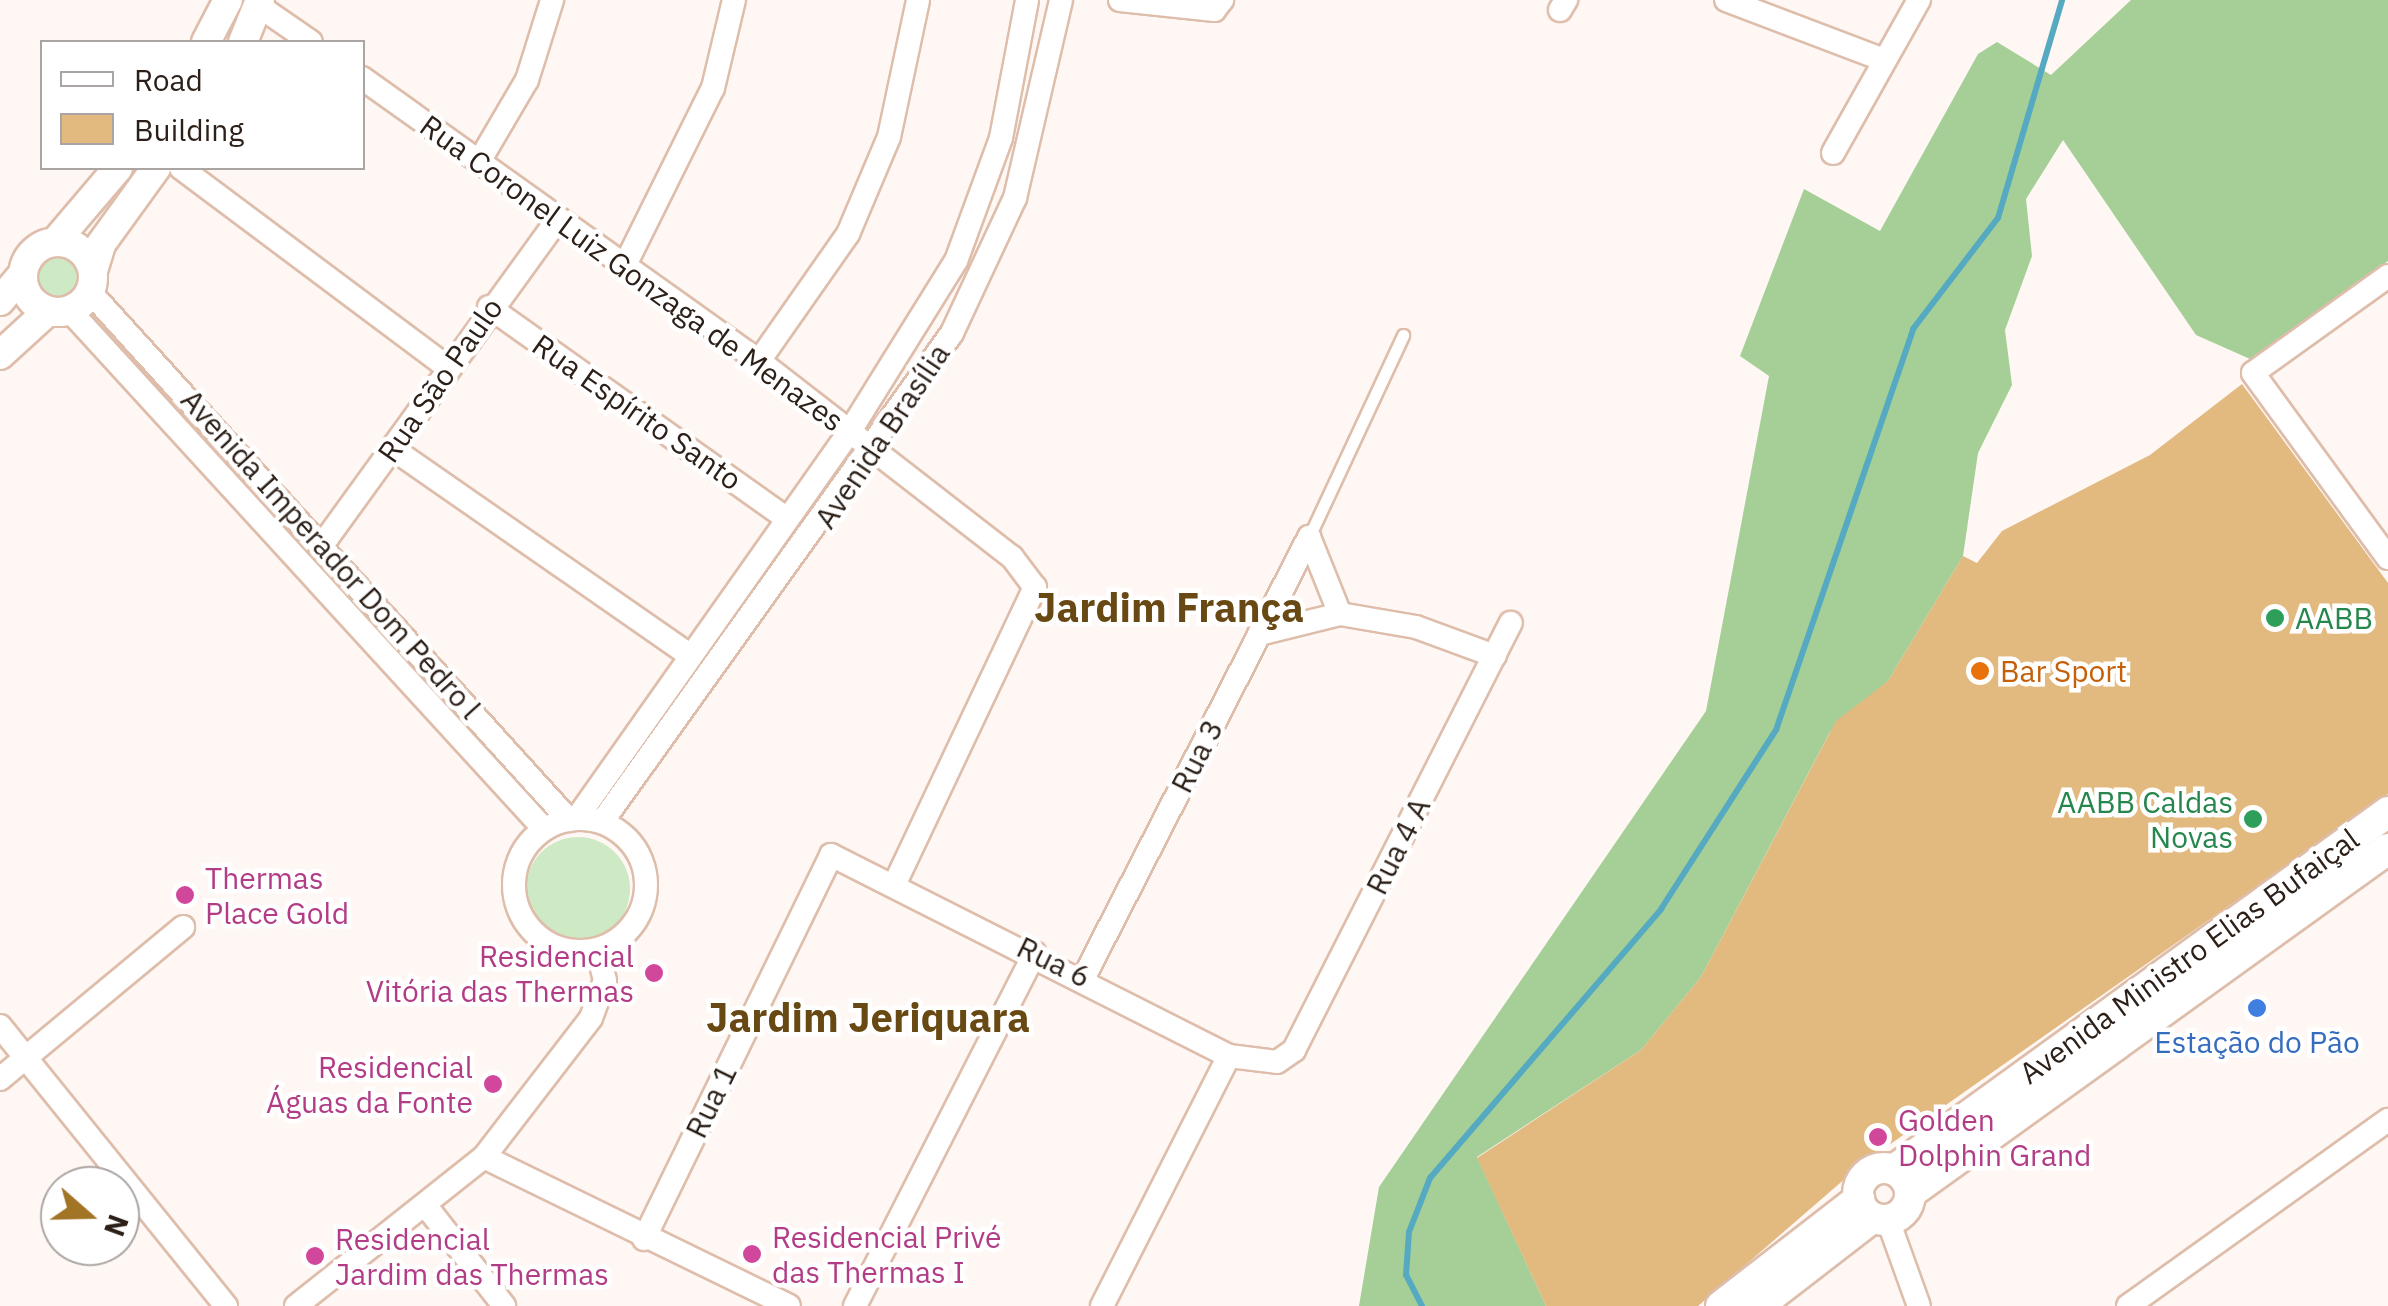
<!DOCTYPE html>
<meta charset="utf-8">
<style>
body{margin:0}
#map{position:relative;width:2388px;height:1306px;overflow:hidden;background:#fef7f4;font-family:"IBM Plex Sans",sans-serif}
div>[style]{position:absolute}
.green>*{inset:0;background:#ceeac5}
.round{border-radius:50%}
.forest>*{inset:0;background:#a5cf97}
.stream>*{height:6px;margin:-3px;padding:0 3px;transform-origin:3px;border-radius:3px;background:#55aac2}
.building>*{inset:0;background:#e2b97f}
.roads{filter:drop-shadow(2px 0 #debdab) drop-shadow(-2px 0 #debdab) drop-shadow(0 2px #debdab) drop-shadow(0 -2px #debdab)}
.service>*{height:11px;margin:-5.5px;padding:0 5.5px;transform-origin:5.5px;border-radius:5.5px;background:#fff}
.minor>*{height:22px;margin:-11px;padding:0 11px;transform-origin:11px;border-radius:11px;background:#fff}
.minor>.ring{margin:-11px;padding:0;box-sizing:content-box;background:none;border:22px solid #fff;border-radius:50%}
.tertiary>*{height:28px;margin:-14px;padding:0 14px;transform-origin:14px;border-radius:14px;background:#fff}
.tertiary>.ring{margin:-14px;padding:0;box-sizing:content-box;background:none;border:28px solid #fff;border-radius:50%}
.secondary>*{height:30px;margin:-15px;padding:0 15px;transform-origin:15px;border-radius:15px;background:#fff}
.secondary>.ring{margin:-15px;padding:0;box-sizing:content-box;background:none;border:30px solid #fff;border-radius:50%}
.dots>*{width:28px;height:28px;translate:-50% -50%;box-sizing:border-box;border:5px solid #fff;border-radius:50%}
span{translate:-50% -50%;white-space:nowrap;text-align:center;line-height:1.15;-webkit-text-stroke:9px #fff;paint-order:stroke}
.street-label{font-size:30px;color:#2b1f18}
.leisure-label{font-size:30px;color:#27864d}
.left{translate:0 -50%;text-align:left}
.right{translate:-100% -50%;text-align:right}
.food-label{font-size:30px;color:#c56008}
.hotel-label{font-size:30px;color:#b23c85}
.shop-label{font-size:30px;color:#366cbe}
.district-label{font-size:40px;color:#684913;font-weight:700}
.legend{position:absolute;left:40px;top:40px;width:325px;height:130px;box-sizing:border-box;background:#fff;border:2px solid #aaa5a3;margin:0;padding:12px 18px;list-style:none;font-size:30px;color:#2b1f18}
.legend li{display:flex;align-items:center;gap:20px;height:50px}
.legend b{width:50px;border:2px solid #aaa5a3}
.north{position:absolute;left:40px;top:1166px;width:100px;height:100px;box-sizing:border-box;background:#fff;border:2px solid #aaa5a3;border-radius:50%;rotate:110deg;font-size:28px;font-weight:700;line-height:40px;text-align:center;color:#2b1f18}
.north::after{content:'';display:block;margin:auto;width:35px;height:45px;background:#a17426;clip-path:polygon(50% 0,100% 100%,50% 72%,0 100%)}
</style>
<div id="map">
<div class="green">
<div class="round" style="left:35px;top:254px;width:46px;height:46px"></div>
<div class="round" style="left:526px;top:837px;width:104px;height:104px"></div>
</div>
<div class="forest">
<div style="clip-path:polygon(2131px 0,2388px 0,2388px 261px,2250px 359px,2196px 335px,2063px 140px,2026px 199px,2032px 256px,2005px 330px,2012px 385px,1978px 453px,1963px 556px,1888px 681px,1830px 732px,1701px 977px,1641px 1050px,1477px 1157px,1546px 1306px,1359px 1306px,1379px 1187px,1706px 711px,1769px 376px,1740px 356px,1804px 189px,1880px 231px,1978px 54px,1997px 42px,2051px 75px)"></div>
</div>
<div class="stream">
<div style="left:1422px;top:1306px;width:35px;rotate:-117deg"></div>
<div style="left:1406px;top:1275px;width:43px;rotate:-86deg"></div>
<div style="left:1409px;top:1232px;width:58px;rotate:-68.7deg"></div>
<div style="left:1430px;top:1178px;width:355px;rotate:-49.3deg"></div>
<div style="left:1661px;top:909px;width:213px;rotate:-57.3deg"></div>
<div style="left:1776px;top:730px;width:424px;rotate:-71.1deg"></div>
<div style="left:1913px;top:329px;width:140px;rotate:-52.6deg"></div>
<div style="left:1998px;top:218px;width:227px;rotate:-73.6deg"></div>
</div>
<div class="building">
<div style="clip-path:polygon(2242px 384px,2388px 583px,2388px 794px,1862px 1164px,1698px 1306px,1546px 1306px,1477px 1158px,1641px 1050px,1701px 977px,1836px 721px,1888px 681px,1963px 556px,1977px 563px,2002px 531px,2150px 455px)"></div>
</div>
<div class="roads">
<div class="service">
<div style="left:1309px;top:537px;width:223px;rotate:-65deg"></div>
</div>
<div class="minor">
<div style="left:1120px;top:0;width:95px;rotate:6.1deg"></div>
<div style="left:1214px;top:10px;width:13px;rotate:-51deg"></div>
<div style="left:1726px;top:0;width:169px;rotate:20.8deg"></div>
<div style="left:259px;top:6px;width:63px;rotate:34.7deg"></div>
<div style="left:1560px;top:10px;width:12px;rotate:-59deg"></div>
<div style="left:362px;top:78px;width:488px;rotate:35.5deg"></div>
<div style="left:759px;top:361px;width:320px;rotate:37.8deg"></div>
<div style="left:1012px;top:557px;width:38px;rotate:53deg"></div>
<div style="left:1035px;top:587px;width:330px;rotate:115.3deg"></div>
<div style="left:1833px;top:153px;width:176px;rotate:-60.7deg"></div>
<div style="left:480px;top:160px;width:93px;rotate:-59.6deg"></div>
<div style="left:527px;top:80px;width:84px;rotate:-72.6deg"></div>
<div style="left:181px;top:168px;width:332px;rotate:36.8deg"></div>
<div style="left:625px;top:265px;width:198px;rotate:-63.6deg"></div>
<div style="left:713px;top:88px;width:90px;rotate:-76.6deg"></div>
<div style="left:2388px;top:276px;width:166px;rotate:144.3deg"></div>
<div style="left:2253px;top:373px;width:229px;rotate:53.9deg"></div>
<div style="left:90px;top:292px;width:713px;rotate:47.79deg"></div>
<div style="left:489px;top:307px;width:363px;rotate:35.4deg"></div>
<div style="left:70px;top:311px;width:702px;rotate:47.54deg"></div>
<div style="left:759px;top:361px;width:155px;rotate:-55deg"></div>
<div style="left:848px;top:234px;width:105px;rotate:-67.1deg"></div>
<div style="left:889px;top:137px;width:140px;rotate:-78deg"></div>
<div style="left:393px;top:449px;width:359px;rotate:34.8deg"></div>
<div style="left:1309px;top:537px;width:83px;rotate:68.1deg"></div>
<div style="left:325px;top:541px;width:395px;rotate:-54.1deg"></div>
<div style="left:1259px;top:634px;width:83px;rotate:-13.9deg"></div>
<div style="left:1340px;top:614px;width:77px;rotate:9.7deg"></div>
<div style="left:1416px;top:627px;width:84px;rotate:20.2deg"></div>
<div style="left:577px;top:818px;width:474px;rotate:-54.8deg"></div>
<div style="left:850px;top:431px;width:200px;rotate:-58.1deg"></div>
<div style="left:956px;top:261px;width:131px;rotate:-69.9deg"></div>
<div style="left:1001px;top:138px;width:140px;rotate:-79.3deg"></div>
<div class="ring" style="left:514px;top:819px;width:110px;height:110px"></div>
<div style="left:602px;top:822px;width:601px;rotate:-54.41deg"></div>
<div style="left:952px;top:333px;width:149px;rotate:-65deg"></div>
<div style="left:1015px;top:198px;width:203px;rotate:-76.9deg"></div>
<div style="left:1085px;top:975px;width:492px;rotate:-62.9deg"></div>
<div style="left:0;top:1026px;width:360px;rotate:51.1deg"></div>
<div style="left:0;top:1079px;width:238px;rotate:-39.7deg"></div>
<div style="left:484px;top:1157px;width:339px;rotate:26deg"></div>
<div style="left:426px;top:1206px;width:127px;rotate:52deg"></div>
<div style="left:1888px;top:1220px;width:91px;rotate:70.2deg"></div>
<div style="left:644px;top:1239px;width:427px;rotate:-64deg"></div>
<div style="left:831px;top:855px;width:446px;rotate:26.8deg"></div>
<div style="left:1229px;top:1056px;width:48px;rotate:7.1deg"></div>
<div style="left:1277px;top:1062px;width:21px;rotate:-35deg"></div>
<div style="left:1294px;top:1050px;width:479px;rotate:-63.1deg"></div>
<div style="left:296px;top:1306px;width:240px;rotate:-38.4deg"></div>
<div style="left:484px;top:1157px;width:175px;rotate:-52.4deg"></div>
<div style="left:591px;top:1018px;width:40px;rotate:-69.8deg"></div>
<div style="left:605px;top:980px;width:31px;rotate:-105deg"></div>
<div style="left:855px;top:1306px;width:396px;rotate:-63deg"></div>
<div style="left:1102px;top:1306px;width:280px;rotate:-63.1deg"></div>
<div style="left:2128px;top:1306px;width:320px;rotate:-35.6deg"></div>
</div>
<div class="tertiary">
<div style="left:206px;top:42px;width:47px;rotate:-62.4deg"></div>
<div style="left:243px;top:42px;width:45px;rotate:-68deg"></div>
<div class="ring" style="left:23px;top:242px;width:42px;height:42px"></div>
<div style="left:55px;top:242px;width:97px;rotate:-49.6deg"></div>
<div style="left:93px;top:271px;width:28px;rotate:-73deg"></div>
<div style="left:101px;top:244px;width:94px;rotate:-54.1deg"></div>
<div style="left:0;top:301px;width:35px;rotate:-50deg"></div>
<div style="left:0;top:355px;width:65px;rotate:-42.5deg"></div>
</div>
<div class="secondary">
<div class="ring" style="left:1858px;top:1168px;width:22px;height:22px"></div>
<div style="left:1894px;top:1170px;width:610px;rotate:-35.93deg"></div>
<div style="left:1910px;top:1193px;width:589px;rotate:-35.74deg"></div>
<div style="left:1721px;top:1306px;width:175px;rotate:-37.8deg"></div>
<div style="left:1758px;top:1306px;width:144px;rotate:-37.7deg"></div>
</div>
</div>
<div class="dots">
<div style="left:2275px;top:618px;background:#2e9e5b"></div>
<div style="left:1980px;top:671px;background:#e8710a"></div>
<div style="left:2253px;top:819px;background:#2e9e5b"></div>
<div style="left:185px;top:895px;background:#d1479c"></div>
<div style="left:654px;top:973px;background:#d1479c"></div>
<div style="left:2257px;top:1008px;background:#3f7fe0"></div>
<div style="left:493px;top:1084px;background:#d1479c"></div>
<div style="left:1878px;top:1137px;background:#d1479c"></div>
<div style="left:752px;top:1254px;background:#d1479c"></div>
<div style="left:315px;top:1256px;background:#d1479c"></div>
</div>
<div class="street-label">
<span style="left:632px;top:273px;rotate:36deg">Rua Coronel Luiz Gonzaga de Menazes</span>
<span style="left:440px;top:380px;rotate:-55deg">Rua São Paulo</span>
<span style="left:637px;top:412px;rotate:35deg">Rua Espírito Santo</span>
<span style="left:882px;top:436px;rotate:-56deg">Avenida Brasília</span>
<span style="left:331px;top:554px;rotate:48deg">Avenida Imperador Dom Pedro l</span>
<span style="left:1197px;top:756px;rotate:-63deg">Rua 3</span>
<span style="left:1398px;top:846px;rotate:-63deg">Rua 4 A</span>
<span style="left:2189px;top:956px;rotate:-36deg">Avenida Ministro Elias Bufaiçal</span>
<span style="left:1054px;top:962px;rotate:26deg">Rua 6</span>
<span style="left:711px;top:1101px;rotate:-64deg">Rua 1</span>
</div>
<div class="leisure-label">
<span class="left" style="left:2295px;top:618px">AABB</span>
<span class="right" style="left:2233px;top:819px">AABB Caldas<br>Novas</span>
</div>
<div class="food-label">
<span class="left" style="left:2000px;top:671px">Bar Sport</span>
</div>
<div class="hotel-label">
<span class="left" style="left:205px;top:895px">Thermas<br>Place Gold</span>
<span class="right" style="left:634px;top:973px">Residencial<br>Vitória das Thermas</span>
<span class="right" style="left:473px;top:1084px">Residencial<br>Águas da Fonte</span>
<span class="left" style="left:1898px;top:1137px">Golden<br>Dolphin Grand</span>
<span class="left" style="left:772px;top:1254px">Residencial Privé<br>das Thermas I</span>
<span class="left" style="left:335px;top:1256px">Residencial<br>Jardim das Thermas</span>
</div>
<div class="shop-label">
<span style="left:2257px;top:1042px">Estação do Pão</span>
</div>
<div class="district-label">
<span style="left:1169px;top:607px">Jardim França</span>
<span style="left:868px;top:1017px">Jardim Jeriquara</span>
</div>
<ul class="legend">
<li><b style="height:12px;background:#fff"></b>Road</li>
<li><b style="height:28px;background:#e2b97f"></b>Building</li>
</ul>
<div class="north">N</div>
</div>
